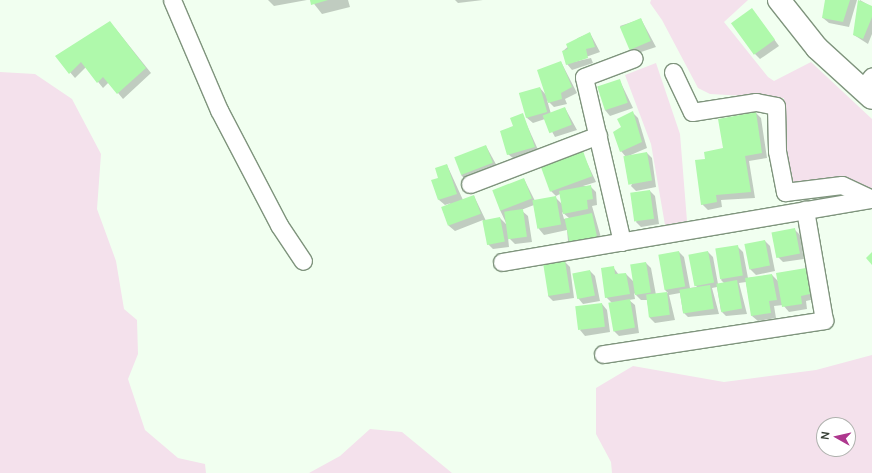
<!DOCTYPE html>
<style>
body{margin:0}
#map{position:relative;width:872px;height:473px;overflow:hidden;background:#f1fff0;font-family:Manrope,sans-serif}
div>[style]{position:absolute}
.green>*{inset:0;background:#f4e1ec}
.shadow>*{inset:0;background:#0003}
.building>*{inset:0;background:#aff9ab;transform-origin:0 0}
.roads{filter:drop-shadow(1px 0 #7f947d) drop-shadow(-1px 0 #7f947d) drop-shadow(0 1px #7f947d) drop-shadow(0 -1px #7f947d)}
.street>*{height:17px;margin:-8.5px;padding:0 8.5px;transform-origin:8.5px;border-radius:8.5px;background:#fff}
.secondary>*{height:22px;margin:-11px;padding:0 11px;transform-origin:11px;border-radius:11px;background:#fff}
span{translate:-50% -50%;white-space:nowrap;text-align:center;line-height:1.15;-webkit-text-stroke:3.5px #fff;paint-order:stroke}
.north{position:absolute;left:816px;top:417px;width:40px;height:40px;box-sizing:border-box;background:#fff;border:1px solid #aeb1ad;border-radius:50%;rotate:278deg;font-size:11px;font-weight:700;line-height:16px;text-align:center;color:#343d33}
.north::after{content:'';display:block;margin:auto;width:14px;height:18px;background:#ae378e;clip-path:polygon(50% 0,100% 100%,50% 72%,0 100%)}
</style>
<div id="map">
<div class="green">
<div style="clip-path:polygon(651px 0,748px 0,724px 22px,768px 77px,774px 81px,811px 62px,872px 119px,872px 188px,788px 184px,782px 125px,784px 98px,710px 94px,698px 88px,662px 20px,650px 3px)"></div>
<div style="clip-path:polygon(656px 63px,680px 134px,687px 221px,665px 225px,651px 144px,625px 75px)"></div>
<div style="clip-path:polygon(0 72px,35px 74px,72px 99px,101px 154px,97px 209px,116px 261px,124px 309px,137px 320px,138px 354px,128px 379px,145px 430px,178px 458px,205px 464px,206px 473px,0 473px)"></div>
<div style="clip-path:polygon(evenodd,872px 355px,872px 473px,612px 473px,611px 462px,596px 434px,596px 388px,633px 366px,724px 382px,816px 370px,872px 355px,824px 425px,848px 425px,848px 449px,824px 449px,824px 425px)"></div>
<div style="clip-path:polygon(370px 429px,402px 432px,452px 473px,309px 473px,340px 456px)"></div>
</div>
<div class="shadow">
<div style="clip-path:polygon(268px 0,307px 0,274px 6px)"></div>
<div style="clip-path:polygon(311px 0,348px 0,350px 7px,322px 14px)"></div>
<div style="clip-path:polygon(455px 0,483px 0,458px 3px)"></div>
<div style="clip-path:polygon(826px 0,857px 0,849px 27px,829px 23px,823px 18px)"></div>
<div style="clip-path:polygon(860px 0,872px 7px,872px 34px,868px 44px,854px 35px)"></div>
<div style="clip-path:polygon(752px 9px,779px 46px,760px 59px,755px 54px)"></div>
<div style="clip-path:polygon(641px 19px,656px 47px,635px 54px,620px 26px)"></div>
<div style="clip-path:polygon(115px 28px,151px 73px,123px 99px,109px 82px,103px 88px,86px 67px,75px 78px,56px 56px)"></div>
<div style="clip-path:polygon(590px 33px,600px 52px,569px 63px,591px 58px,593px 63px,572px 70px,567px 64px,563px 51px,578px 38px)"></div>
<div style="clip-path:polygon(561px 62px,577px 93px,565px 99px,567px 104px,554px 107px,547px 100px,551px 114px,565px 108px,577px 130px,555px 137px,545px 119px,533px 123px,527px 118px,520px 95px,540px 88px,546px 95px)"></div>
<div style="clip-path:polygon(620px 81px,633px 108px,610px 116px,605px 110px)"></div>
<div style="clip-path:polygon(633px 113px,638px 118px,647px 148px,626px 157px,621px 151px,622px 128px)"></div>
<div style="clip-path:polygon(756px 113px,761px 118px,767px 158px,749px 161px,755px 198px,721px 200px,722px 207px,708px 210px,702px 204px,706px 159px,724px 148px)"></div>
<div style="clip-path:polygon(522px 114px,539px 152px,514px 159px,508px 154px)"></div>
<div style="clip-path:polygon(486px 146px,498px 168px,467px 181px,461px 175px)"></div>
<div style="clip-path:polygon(evenodd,582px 152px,596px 182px,583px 186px,590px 186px,596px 192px,597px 205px,592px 206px,602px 241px,574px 247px,568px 241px,567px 230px,544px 235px,539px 229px,534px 205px,521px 210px,528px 216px,532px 242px,515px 244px,508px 237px,509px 247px,493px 249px,488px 244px,483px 220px,455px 231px,449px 226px,442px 208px,451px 203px,445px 205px,439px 200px,440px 178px,447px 165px,463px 200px,474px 196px,486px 221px,500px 218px,507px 225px,500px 210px,524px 179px,535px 201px,555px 197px,562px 204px,560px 194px,556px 196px,550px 190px,582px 152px,562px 212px,569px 218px,564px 219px,562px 212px)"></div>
<div style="clip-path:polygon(647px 153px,652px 158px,656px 187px,636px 191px,631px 186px)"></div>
<div style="clip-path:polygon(650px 191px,655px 196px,659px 224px,641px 227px,636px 222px)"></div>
<div style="clip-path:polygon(794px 229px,800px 235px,804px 259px,783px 262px,777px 256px)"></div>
<div style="clip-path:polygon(765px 241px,770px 246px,775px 271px,756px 275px,750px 269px)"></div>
<div style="clip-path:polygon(737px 246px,743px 252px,748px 278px,772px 275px,779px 282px,805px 269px,811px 274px,815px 299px,806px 301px,807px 309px,789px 312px,783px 305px,774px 306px,776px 318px,758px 321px,752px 316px,746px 282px,739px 283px,747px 314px,726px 316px,721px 311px,717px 287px,712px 288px,719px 314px,688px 317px,683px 312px,680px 293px,669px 295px,675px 320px,655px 323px,650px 318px,647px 300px,641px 300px,634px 293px,635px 299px,629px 300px,635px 305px,639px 333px,619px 336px,614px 331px,612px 303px,606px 297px,613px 267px,619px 275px,626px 274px,633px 281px,646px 263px,651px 268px,656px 295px,668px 293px,665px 290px,679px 252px,684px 257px,690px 288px,697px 287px,695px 285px,708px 252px,713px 257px,718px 284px,724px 283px,721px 280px)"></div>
<div style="clip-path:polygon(565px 262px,570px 267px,574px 298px,553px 301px,548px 296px)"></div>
<div style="clip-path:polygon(590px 271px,595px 276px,600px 301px,583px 304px,578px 298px)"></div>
<div style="clip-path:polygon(602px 304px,607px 310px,610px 332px,585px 336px,580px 330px)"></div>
</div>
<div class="building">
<div style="clip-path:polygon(310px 0,328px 0,311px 5px)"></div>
<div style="clip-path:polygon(825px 0,850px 0,843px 22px,822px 18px)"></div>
<div style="clip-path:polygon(858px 0,872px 6px,872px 17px,863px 39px,853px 35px)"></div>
<div style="left:752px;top:8px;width:39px;height:26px;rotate:54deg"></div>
<div style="left:641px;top:18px;width:25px;height:23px;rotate:67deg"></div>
<div style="clip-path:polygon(110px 21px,146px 68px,117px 94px,103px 77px,97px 83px,81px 62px,69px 74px,55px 56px)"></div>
<div style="clip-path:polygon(590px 32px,595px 47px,586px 49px,588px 58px,566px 65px,562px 51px,568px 49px,566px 44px)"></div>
<div style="clip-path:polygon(561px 61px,572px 87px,561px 93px,562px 99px,548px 103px,537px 70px)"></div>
<div style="left:620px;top:79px;width:25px;height:24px;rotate:72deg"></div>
<div style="left:540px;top:87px;width:26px;height:22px;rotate:74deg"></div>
<div style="left:565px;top:107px;width:19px;height:24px;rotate:69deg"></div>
<div style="clip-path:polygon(633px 111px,642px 142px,620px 152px,613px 132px,621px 127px,617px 119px)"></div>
<div style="clip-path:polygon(756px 112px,762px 153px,745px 156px,751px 192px,716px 195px,717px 202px,701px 205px,695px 160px,705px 159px,704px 152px,723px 148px,718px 119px)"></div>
<div style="clip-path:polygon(523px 113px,535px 147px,507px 155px,500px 131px,513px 126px,510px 118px)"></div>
<div style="left:486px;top:145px;width:19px;height:34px;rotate:69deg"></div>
<div style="left:583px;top:151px;width:27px;height:45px;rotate:70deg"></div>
<div style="left:647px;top:152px;width:29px;height:24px;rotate:80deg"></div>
<div style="clip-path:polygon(447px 164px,457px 194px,438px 200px,431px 180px,438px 178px,435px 168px)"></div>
<div style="left:524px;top:178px;width:22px;height:34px;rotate:69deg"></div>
<div style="clip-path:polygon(591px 185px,593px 199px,587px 200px,588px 209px,563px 214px,559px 191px)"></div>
<div style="left:650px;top:190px;width:29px;height:20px;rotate:82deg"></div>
<div style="left:474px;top:195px;width:20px;height:35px;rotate:70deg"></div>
<div style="left:556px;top:196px;width:29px;height:24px;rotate:80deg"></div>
<div style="left:523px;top:209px;width:28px;height:19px;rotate:82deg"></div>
<div style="left:592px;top:213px;width:24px;height:28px;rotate:78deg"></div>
<div style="left:500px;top:217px;width:25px;height:18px;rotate:79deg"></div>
<div style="left:795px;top:228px;width:26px;height:24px;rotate:79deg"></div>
<div style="left:765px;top:240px;width:26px;height:21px;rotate:79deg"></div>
<div style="left:738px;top:245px;width:31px;height:23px;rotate:81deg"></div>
<div style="left:679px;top:251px;width:36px;height:21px;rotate:80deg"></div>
<div style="left:708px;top:251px;width:32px;height:20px;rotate:79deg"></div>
<div style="clip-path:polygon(872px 252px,872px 265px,866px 258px)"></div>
<div style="left:565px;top:261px;width:32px;height:22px;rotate:81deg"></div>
<div style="left:646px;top:262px;width:31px;height:16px;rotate:81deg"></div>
<div style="clip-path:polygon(614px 266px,615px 274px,626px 273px,630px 294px,605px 298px,601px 268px)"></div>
<div style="clip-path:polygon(806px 268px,810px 294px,801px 296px,802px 304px,782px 307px,776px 273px)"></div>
<div style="left:590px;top:270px;width:26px;height:18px;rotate:79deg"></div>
<div style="clip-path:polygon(772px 274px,777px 300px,769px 301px,771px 313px,751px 316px,745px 278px)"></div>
<div style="left:737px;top:280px;width:29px;height:21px;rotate:80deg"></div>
<div style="left:710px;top:285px;width:24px;height:31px;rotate:81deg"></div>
<div style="left:667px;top:292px;width:23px;height:21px;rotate:83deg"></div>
<div style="left:630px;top:299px;width:29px;height:22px;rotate:80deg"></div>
<div style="left:602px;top:303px;width:24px;height:27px;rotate:83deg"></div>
</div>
<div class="roads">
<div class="street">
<div style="left:172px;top:0;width:120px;rotate:66.9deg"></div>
<div style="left:219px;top:110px;width:130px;rotate:62.4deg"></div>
<div style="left:279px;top:225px;width:43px;rotate:56.3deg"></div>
<div style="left:673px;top:72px;width:44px;rotate:64.6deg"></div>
<div style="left:692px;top:112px;width:65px;rotate:-8.9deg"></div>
<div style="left:756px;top:102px;width:20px;rotate:11deg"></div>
<div style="left:776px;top:106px;width:45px;rotate:88.7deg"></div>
<div style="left:777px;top:151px;width:42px;rotate:79deg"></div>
<div style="left:785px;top:192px;width:57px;rotate:-7deg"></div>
<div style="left:842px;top:185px;width:33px;rotate:25deg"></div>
<div style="left:862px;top:89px;width:16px;rotate:-52deg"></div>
<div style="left:470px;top:184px;width:137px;rotate:-20.9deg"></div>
<div style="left:622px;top:242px;width:169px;rotate:-103deg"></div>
<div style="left:584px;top:77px;width:53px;rotate:-20.8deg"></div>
<div style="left:502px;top:262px;width:375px;rotate:-9.7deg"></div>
<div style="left:603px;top:354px;width:224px;rotate:-8.7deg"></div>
<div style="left:824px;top:320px;width:112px;rotate:-99.8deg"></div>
</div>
<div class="secondary">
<div style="left:779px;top:0;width:61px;rotate:51.6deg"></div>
<div style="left:817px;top:48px;width:74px;rotate:42.3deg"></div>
</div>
</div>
<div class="north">N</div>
</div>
